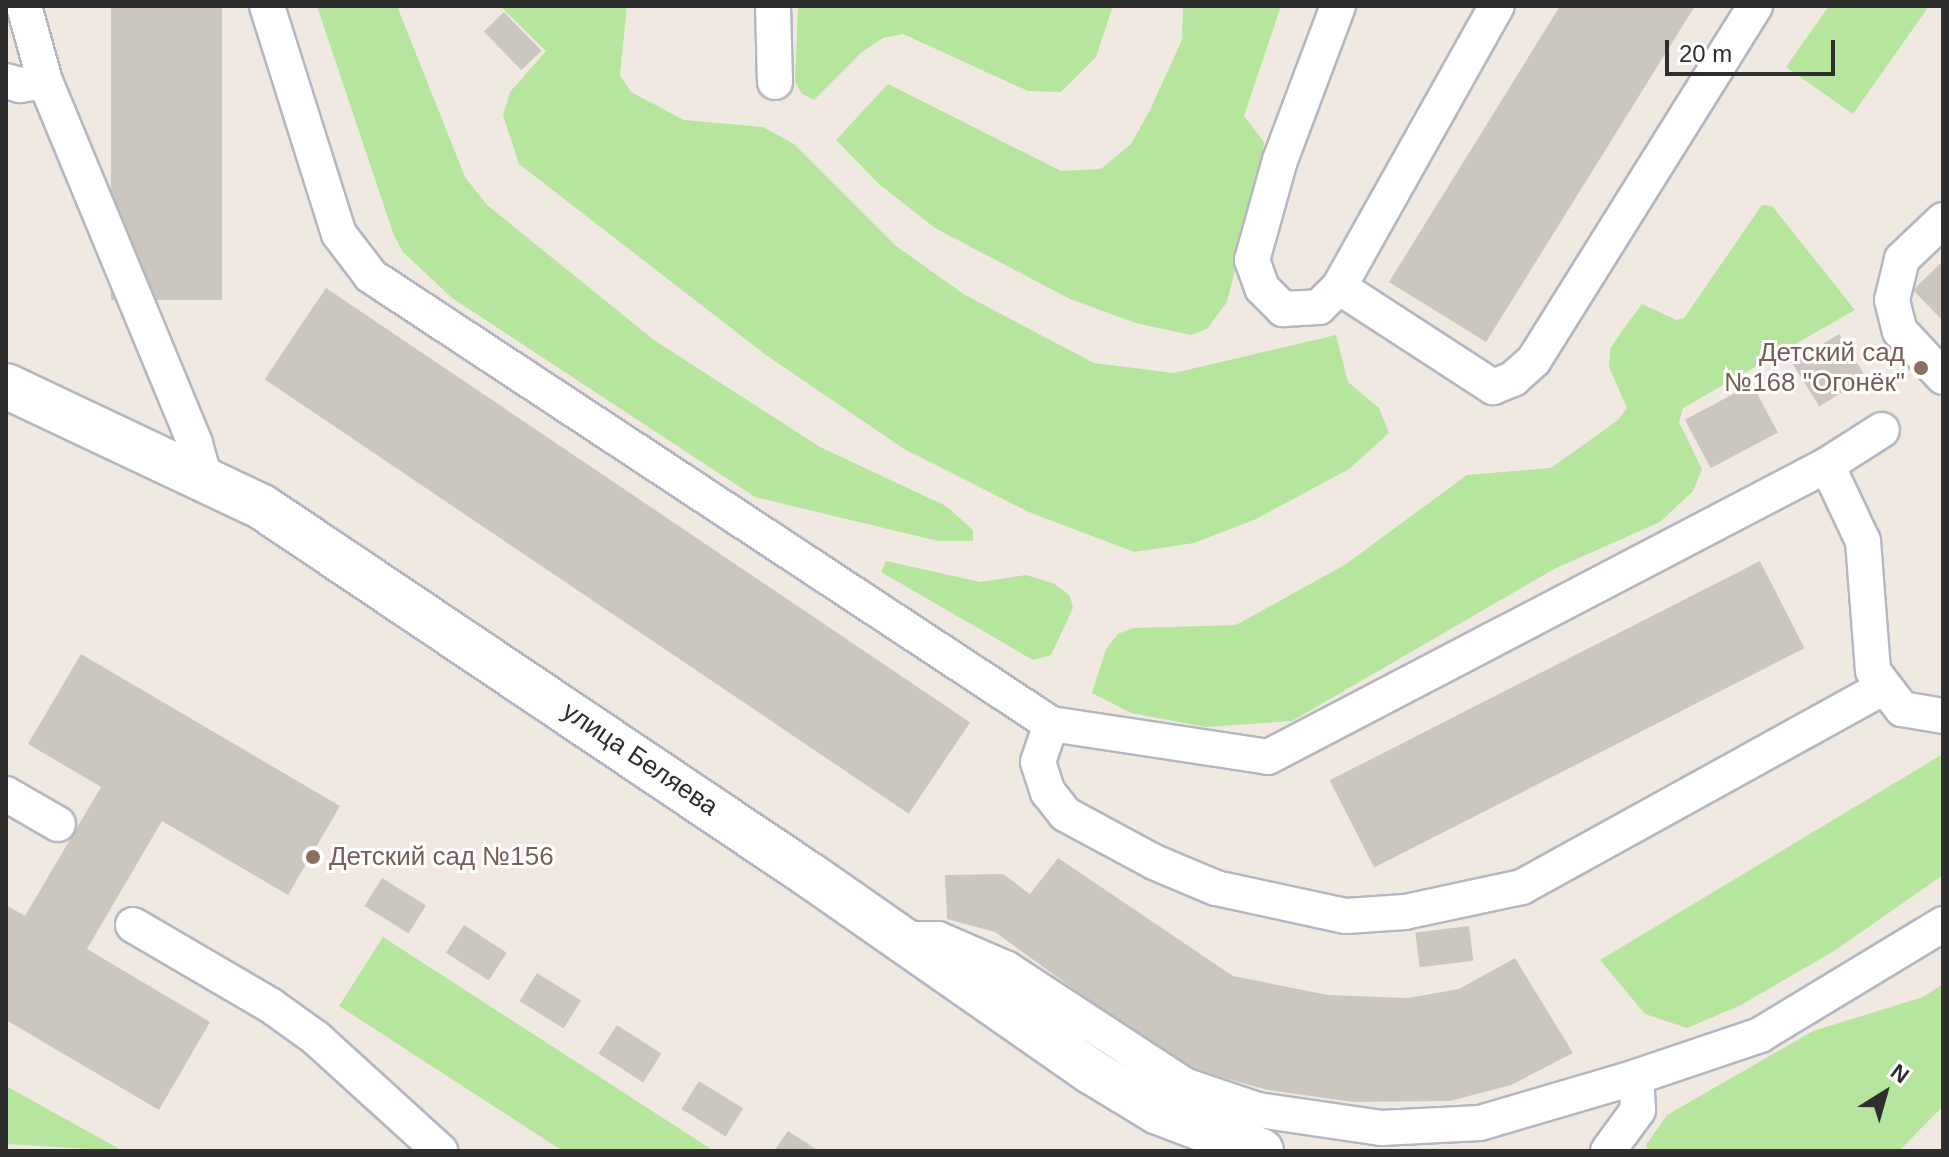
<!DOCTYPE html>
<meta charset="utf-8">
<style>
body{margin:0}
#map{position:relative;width:1949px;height:1157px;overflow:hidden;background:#efe9e1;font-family:Helvetica,sans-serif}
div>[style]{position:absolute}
.green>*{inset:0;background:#b6e59e}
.building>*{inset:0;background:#cbc7bf;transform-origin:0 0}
.roads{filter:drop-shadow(2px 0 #b4b7c1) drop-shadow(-2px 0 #b4b7c1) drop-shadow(0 2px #b4b7c1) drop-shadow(0 -2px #b4b7c1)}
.service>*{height:34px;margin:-17px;padding:0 17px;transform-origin:17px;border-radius:17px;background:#fff}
.minor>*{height:44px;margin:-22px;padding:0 22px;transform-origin:22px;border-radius:22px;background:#fff}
.dots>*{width:22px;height:22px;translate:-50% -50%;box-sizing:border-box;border:4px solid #fff;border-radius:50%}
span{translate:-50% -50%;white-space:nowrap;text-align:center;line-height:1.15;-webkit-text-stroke:6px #fff;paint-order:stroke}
.education-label{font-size:26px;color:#785e54}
.right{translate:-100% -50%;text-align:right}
.left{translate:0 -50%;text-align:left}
.street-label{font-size:26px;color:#2e2e2e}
.frame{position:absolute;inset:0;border:8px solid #2e2e2e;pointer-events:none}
.north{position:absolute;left:1845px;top:1053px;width:80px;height:80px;-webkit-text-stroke:6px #fff;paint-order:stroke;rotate:37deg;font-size:22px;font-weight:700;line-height:32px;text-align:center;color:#2e2e2e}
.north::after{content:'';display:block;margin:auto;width:28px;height:36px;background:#2e2e2e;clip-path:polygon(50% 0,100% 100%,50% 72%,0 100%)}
.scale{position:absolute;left:1665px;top:40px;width:170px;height:36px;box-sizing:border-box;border:4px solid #2e2e2e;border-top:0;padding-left:10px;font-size:24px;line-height:28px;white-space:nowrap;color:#2e2e2e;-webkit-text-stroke:6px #fff;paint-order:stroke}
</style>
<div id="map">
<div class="green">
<div style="clip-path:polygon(317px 6px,397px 6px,465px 177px,487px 205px,654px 340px,820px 447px,946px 506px,973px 530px,973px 541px,938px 541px,755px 497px,452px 298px,402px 251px,393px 233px)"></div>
<div style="clip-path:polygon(500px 6px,627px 6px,620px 75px,631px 92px,684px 120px,763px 127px,794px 144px,896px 246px,965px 295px,1094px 363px,1174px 373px,1336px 335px,1348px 382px,1379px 408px,1389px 433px,1349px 469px,1256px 519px,1194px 543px,1134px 552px,1029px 512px,904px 449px,766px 355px,519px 164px,503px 115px,510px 92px,546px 51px)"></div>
<div style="clip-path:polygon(798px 6px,1113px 6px,1096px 57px,1061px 92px,1028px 91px,903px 34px,883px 38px,862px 52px,814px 100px,802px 94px,795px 82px)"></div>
<div style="clip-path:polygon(1183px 6px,1281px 6px,1244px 116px,1264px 142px,1262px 158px,1227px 302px,1207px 329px,1191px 335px,1136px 323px,1070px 299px,935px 228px,879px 184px,836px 140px,888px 84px,1061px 171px,1101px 169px,1131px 144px,1150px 110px,1182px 40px)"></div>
<div style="clip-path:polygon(1829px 6px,1929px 6px,1853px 114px,1786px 67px)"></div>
<div style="clip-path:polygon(1762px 205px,1772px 206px,1855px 310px,1683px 408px,1679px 422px,1702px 469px,1693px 491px,1660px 522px,1554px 569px,1292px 721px,1206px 727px,1131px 713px,1092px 693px,1106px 649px,1118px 634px,1133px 628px,1236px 625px,1346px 564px,1467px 475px,1551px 468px,1618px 420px,1627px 408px,1609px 367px,1610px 349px,1622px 331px,1642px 304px,1676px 320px,1684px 318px)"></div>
<div style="clip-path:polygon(886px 561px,980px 582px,1026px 575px,1055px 584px,1070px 596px,1073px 608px,1051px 655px,1033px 660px,881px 572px)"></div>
<div style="clip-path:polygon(1943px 754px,1943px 875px,1834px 951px,1741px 1005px,1687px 1028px,1645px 1014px,1600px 960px)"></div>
<div style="clip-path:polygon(383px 937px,714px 1151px,563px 1151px,339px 1006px)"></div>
<div style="clip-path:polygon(1943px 984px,1943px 1106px,1899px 1151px,1648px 1151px,1646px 1145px,1667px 1115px,1813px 1031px,1923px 997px)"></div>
<div style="clip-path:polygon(6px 1086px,123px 1151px,6px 1144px)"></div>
</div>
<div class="building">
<div style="left:111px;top:6px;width:111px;height:294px"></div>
<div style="clip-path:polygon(1560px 6px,1695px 6px,1486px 342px,1389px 282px)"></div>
<div style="left:504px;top:12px;width:54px;height:28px;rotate:46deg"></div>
<div style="clip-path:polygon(1943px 261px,1943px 321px,1913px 290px)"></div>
<div style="left:326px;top:288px;width:777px;height:110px;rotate:34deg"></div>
<div style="left:1839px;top:334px;width:51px;height:55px;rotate:58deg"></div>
<div style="left:1752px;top:384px;width:55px;height:76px;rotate:62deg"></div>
<div style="left:1760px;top:561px;width:98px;height:483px;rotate:63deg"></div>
<div style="clip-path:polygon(81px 654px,340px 806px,288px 895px,162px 821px,87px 949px,210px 1022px,159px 1110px,6px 1020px,6px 905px,25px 916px,101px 787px,28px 744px)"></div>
<div style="clip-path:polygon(1058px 858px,1233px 976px,1328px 995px,1408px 998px,1459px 989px,1515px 958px,1573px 1053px,1511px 1085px,1450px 1101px,1354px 1102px,1268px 1090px,1180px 1066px,995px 932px,947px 919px,945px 875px,1003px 874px,1030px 894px)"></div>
<div style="left:382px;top:878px;width:52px;height:33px;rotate:32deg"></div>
<div style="left:464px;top:925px;width:51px;height:33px;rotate:33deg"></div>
<div style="left:1469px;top:926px;width:35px;height:54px;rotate:83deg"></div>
<div style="left:537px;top:973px;width:52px;height:33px;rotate:32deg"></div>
<div style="left:617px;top:1025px;width:53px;height:34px;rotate:33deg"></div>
<div style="left:699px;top:1081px;width:52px;height:33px;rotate:32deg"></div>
<div style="clip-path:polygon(788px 1131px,819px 1151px,774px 1151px)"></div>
</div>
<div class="roads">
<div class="service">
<div style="left:24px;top:6px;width:78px;rotate:74.4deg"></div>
<div style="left:45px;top:81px;width:393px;rotate:67.5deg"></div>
<div style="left:195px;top:444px;width:37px;rotate:74deg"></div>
<div style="left:267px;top:6px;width:239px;rotate:72.5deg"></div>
<div style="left:339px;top:234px;width:53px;rotate:52.7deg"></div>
<div style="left:371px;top:276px;width:814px;rotate:33.38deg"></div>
<div style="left:1051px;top:724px;width:219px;rotate:8.6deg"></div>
<div style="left:1268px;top:757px;width:631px;rotate:-27.58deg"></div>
<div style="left:1827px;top:465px;width:84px;rotate:64.7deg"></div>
<div style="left:1863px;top:541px;width:130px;rotate:85.6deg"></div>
<div style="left:1873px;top:671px;width:48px;rotate:52.7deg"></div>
<div style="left:1902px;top:709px;width:42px;rotate:9.7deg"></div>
<div style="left:773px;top:6px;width:76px;rotate:88.5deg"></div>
<div style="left:1338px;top:6px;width:165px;rotate:110.6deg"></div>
<div style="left:1280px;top:160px;width:104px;rotate:105.6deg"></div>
<div style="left:1252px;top:260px;width:30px;rotate:70deg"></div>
<div style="left:1262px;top:288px;width:30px;rotate:45deg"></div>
<div style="left:1283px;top:309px;width:36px;rotate:-3deg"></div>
<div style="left:1319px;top:307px;width:28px;rotate:-45deg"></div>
<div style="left:1339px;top:287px;width:322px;rotate:-60.7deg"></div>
<div style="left:6px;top:81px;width:15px;rotate:16deg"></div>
<div style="left:20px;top:85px;width:25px;rotate:-9deg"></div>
<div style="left:1943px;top:220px;width:57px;rotate:136.4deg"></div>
<div style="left:1902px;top:259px;width:42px;rotate:103.7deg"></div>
<div style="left:1892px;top:300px;width:32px;rotate:76deg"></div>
<div style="left:1900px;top:331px;width:63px;rotate:46.9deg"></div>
<div style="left:1339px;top:287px;width:184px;rotate:33deg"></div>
<div style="left:1493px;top:387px;width:22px;rotate:-22deg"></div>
<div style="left:1513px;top:379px;width:28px;rotate:-42deg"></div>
<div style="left:1534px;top:360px;width:417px;rotate:-58deg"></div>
<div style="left:1827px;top:465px;width:65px;rotate:-32.5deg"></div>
<div style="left:1051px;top:724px;width:40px;rotate:108.9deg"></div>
<div style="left:1038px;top:762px;width:32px;rotate:72deg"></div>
<div style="left:1048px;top:792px;width:28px;rotate:52deg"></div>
<div style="left:1065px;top:814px;width:101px;rotate:28.3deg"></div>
<div style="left:1154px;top:862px;width:67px;rotate:22.8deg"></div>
<div style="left:1216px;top:888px;width:133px;rotate:12.2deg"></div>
<div style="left:1346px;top:916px;width:59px;rotate:-3.9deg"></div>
<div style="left:1405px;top:912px;width:120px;rotate:-12.1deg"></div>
<div style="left:1522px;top:887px;width:411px;rotate:-28.9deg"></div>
<div style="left:6px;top:794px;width:60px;rotate:30deg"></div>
<div style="left:133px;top:925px;width:159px;rotate:30.3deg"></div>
<div style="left:270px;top:1005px;width:57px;rotate:35.7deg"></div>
<div style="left:316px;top:1038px;width:168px;rotate:42.3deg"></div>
<div style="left:901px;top:939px;width:37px"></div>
<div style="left:938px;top:939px;width:75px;rotate:23.5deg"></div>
<div style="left:1007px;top:969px;width:212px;rotate:33.2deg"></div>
<div style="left:1184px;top:1085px;width:78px;rotate:18.7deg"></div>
<div style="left:1258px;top:1110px;width:124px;rotate:8.3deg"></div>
<div style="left:1381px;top:1128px;width:99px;rotate:-2.9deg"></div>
<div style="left:1480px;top:1123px;width:163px;rotate:-16.4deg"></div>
<div style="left:1608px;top:1151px;width:51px;rotate:-53.8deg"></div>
<div style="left:1638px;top:1110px;width:33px;rotate:-93deg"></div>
<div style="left:1636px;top:1077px;width:131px;rotate:-18.7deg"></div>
<div style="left:1760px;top:1035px;width:214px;rotate:-31.2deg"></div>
</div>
<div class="minor">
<div style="left:6px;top:386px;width:283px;rotate:25.3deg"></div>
<div style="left:262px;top:507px;width:661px;rotate:33.91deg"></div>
<div style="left:811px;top:876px;width:343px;rotate:34.9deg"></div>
<div style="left:1092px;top:1072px;width:77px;rotate:31.2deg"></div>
<div style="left:1158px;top:1112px;width:110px;rotate:20.7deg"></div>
</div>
</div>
<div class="dots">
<div style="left:1921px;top:368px;background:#8d6e63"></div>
<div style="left:313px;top:857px;background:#8d6e63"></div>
</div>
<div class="education-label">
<span class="right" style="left:1905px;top:368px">Детский сад<br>№168 "Огонёк"</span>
<span class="left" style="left:329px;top:857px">Детский сад №156</span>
</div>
<div class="street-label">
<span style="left:640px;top:759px;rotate:34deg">улица Беляева</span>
</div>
<div class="frame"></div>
<div class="north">N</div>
<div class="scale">20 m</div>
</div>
